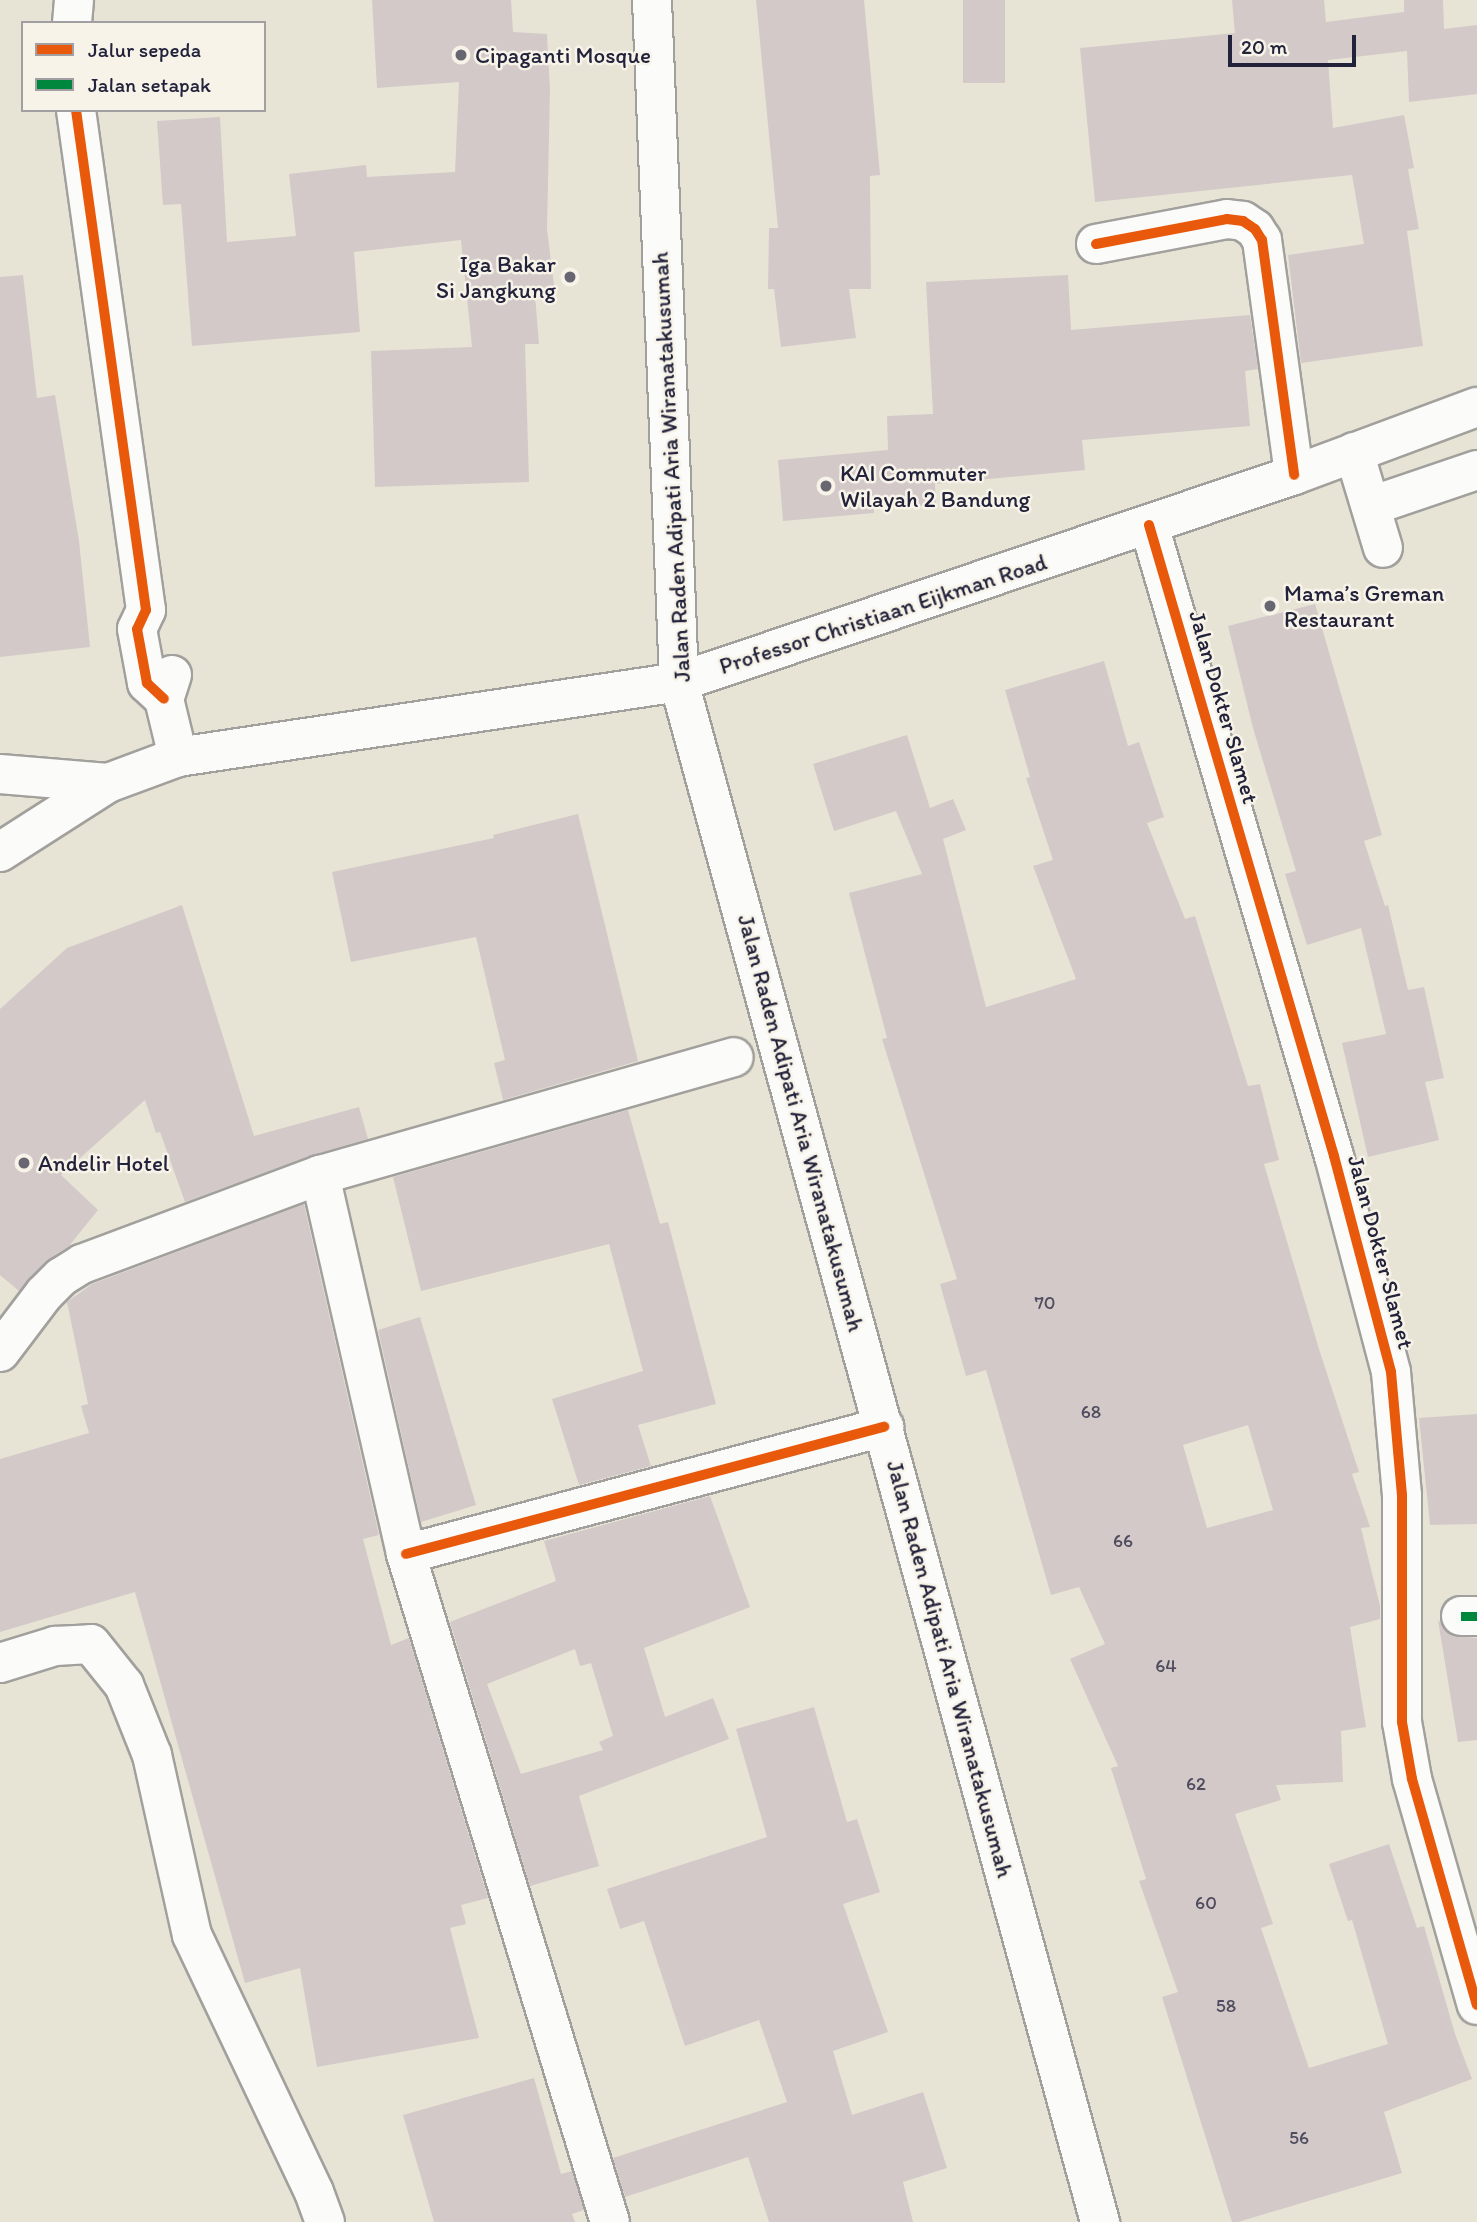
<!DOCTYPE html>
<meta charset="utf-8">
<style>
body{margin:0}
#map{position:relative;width:1477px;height:2222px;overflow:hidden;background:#e7e4d6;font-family:Itim,sans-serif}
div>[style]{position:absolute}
.building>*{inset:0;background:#d3c9c8;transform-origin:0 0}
.roads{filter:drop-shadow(2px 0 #a2a09c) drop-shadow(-2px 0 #a2a09c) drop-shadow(0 2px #a2a09c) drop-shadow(0 -2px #a2a09c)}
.minor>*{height:38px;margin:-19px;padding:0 19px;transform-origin:19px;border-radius:19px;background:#fbfbf9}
.major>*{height:38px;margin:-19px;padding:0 19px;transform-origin:19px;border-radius:19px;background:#fbfbf9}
.quiet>*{height:9px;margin-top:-4.5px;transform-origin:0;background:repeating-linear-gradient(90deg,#00873e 0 18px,transparent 0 27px)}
.cycleway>*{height:10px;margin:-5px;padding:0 5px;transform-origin:5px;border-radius:5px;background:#e8590c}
.dots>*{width:19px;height:19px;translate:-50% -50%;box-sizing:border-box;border:4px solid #f7f3e8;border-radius:50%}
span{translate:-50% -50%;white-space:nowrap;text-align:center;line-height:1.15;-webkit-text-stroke:5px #f7f3e8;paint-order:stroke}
.number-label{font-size:19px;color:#4e4c5e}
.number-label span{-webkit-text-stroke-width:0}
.poi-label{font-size:23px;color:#22223b}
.left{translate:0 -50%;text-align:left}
.right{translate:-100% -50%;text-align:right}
.street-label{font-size:23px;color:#22223b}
.legend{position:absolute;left:21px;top:21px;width:245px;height:91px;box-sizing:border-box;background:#f7f3e8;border:2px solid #a29fa3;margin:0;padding:9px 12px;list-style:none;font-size:21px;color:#22223b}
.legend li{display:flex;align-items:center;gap:14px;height:35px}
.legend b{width:35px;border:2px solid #a29fa3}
.scale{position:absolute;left:1228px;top:35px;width:128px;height:32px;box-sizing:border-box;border:4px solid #22223b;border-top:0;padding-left:9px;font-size:21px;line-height:24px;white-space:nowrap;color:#22223b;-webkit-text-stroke:5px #f7f3e8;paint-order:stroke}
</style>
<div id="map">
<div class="building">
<div style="clip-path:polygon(372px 0,511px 0,513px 32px,547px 34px,550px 90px,547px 229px,555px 293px,535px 295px,539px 344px,525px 344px,529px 482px,375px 487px,371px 351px,472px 347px,461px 240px,354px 252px,360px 332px,192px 346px,181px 204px,163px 205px,157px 121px,220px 117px,227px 242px,296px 236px,289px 174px,366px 165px,367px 177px,455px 172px,459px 82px,377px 88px)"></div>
<div style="clip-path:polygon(756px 0,864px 0,880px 175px,870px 176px,871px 289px,849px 289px,856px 338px,781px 347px,774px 289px,768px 289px,769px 228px,778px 228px)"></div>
<div style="left:963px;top:0;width:42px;height:83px"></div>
<div style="clip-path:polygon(1232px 0,1324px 0,1326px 22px,1404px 12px,1404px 0,1443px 0,1444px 29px,1477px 25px,1477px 94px,1409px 102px,1407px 51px,1328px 60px,1333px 128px,1404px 115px,1414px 168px,1408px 169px,1419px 229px,1407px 231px,1423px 346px,1301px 363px,1288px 255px,1364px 244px,1352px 175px,1095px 202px,1080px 48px,1235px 33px)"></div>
<div style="clip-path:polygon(23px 275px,37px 398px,55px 395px,79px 541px,90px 647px,0 657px,0 277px)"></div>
<div style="clip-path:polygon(1068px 275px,1071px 330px,1250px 315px,1258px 369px,1245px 371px,1250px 426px,1082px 440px,1085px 470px,935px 484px,936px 505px,874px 508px,874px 513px,783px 521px,778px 460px,888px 450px,887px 416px,933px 414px,926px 282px)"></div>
<div style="clip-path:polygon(1315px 604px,1382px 835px,1364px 841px,1385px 906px,1388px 905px,1408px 990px,1424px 987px,1444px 1078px,1425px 1082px,1439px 1140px,1368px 1157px,1342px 1043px,1386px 1034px,1361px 928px,1307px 945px,1285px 874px,1296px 871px,1253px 728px,1228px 626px)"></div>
<div style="clip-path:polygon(evenodd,1104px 661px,1128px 746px,1139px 742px,1164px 817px,1147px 823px,1185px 919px,1195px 916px,1248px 1086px,1260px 1084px,1279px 1160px,1264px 1164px,1319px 1349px,1359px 1472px,1352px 1474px,1370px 1527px,1361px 1528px,1380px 1606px,1380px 1619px,1350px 1627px,1366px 1727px,1341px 1731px,1343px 1782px,1276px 1785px,1281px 1800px,1235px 1814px,1273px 1924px,1261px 1928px,1309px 2068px,1388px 2044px,1352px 1920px,1348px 1921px,1329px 1864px,1389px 1844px,1417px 1928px,1424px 1926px,1455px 2034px,1472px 2079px,1384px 2112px,1402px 2173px,1238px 2222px,1232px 2222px,1162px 1997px,1178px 1992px,1139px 1881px,1146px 1879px,1111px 1768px,1118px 1766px,1070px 1659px,1105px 1644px,1079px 1587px,1051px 1595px,986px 1370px,966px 1376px,940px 1284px,957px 1279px,882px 1039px,887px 1038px,849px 893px,922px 874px,896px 811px,834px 831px,813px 764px,907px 735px,930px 808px,953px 799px,966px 830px,943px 839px,986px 1007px,1076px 979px,1033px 866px,1053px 860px,1026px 778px,1030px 777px,1005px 690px,1104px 661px,1248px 1425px,1273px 1510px,1207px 1528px,1183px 1445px,1248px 1425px)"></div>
<div style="clip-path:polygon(578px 814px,638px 1061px,503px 1100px,494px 1063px,505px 1060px,476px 937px,351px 962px,332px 872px,494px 838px,493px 835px)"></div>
<div style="clip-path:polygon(182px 905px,254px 1136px,359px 1107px,368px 1139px,312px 1155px,185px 1202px,160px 1132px,156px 1133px,145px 1100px,61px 1175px,98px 1210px,69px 1246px,46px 1261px,19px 1291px,0 1275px,0 1009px,67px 948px)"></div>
<div style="clip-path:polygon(628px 1110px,660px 1224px,668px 1222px,716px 1404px,638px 1425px,651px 1466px,579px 1485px,552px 1399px,643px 1371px,609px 1244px,421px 1291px,393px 1177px)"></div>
<div style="clip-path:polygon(304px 1204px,379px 1535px,363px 1539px,391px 1645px,409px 1638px,488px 1898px,461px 1905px,466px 1924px,450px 1928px,479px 2038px,317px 2067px,300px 1968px,245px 1983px,135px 1592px,0 1632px,0 1459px,89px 1433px,81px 1406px,88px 1404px,67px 1302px,92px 1284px)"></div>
<div style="clip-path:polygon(420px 1317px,476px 1505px,421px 1522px,378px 1330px)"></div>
<div style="clip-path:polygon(1477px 1414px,1477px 1524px,1430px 1525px,1419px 1418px)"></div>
<div style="clip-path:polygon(evenodd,710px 1496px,750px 1607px,644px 1648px,665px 1717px,713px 1698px,729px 1739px,579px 1796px,599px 1866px,530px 1886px,450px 1622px,556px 1581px,544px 1541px,710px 1496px,575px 1649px,580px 1666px,591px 1663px,613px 1736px,599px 1742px,603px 1750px,521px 1774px,487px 1684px,575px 1649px)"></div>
<div style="clip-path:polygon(1438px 1620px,1451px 1635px,1477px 1638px,1477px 1740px,1458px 1742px)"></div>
<div style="clip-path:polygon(814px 1707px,847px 1822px,857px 1819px,880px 1892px,843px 1904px,888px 2032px,833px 2051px,852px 2115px,923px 2092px,947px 2168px,903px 2182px,913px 2222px,769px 2222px,748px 2157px,625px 2197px,613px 2158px,787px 2102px,759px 2020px,685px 2046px,644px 1921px,620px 1929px,607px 1889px,767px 1837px,736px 1729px)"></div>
<div style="clip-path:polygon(534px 2078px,561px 2174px,572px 2171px,584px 2210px,572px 2214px,575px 2222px,434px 2222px,403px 2115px)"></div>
</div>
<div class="roads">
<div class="minor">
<div style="left:72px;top:23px;width:23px;rotate:-85deg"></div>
<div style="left:76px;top:110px;width:505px;rotate:82.03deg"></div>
<div style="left:146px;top:610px;width:21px;rotate:115deg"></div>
<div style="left:137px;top:629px;width:55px;rotate:79.5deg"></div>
<div style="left:147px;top:683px;width:23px;rotate:43deg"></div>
<div style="left:1096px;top:244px;width:133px;rotate:-10.8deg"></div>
<div style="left:1227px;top:219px;width:16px;rotate:7deg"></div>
<div style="left:1243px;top:221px;width:14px;rotate:34deg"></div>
<div style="left:1255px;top:229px;width:13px;rotate:58deg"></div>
<div style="left:1262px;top:240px;width:237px;rotate:82.2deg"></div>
<div style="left:1354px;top:452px;width:100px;rotate:73.2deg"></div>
<div style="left:1371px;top:506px;width:112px;rotate:-18.8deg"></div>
<div style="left:1149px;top:525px;width:658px;rotate:73.66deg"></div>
<div style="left:1334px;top:1156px;width:223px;rotate:75.2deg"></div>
<div style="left:1391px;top:1372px;width:123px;rotate:84.9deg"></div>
<div style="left:1402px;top:1495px;width:227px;rotate:90deg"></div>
<div style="left:1402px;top:1722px;width:58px;rotate:80deg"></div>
<div style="left:1412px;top:1779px;width:235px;rotate:74deg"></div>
<div style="left:172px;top:675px;width:25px;rotate:108deg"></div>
<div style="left:164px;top:699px;width:60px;rotate:76.4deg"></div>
<div style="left:679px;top:682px;width:649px;rotate:-18.6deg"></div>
<div style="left:1294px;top:475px;width:195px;rotate:-20.4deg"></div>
<div style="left:320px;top:1175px;width:389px;rotate:77.2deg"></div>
<div style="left:406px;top:1554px;width:698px;rotate:73.02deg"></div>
<div style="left:0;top:1352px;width:73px;rotate:-52.8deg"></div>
<div style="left:44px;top:1294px;width:24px;rotate:-45deg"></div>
<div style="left:61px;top:1277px;width:25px;rotate:-32deg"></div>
<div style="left:82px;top:1264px;width:254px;rotate:-20.5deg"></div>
<div style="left:320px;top:1175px;width:430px;rotate:-15.9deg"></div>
<div style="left:406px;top:1554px;width:495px;rotate:-14.9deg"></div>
<div style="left:1461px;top:1616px;width:16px"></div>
<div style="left:0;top:1663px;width:58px;rotate:-17.2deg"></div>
<div style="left:55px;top:1646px;width:36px;rotate:-3deg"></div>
<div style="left:91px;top:1644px;width:53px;rotate:51.2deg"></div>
<div style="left:124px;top:1685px;width:75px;rotate:68.2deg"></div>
<div style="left:152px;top:1755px;width:184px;rotate:77.5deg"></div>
<div style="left:192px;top:1935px;width:284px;rotate:64.6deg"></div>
<div style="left:314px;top:2192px;width:32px;rotate:70deg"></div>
</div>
<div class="major">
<div style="left:652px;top:0;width:683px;rotate:87.73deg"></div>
<div style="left:679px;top:682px;width:1597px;rotate:74.71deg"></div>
<div style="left:0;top:774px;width:108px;rotate:4.8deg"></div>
<div style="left:0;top:852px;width:128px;rotate:-32.6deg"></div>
<div style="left:108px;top:783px;width:75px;rotate:-20.4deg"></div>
<div style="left:178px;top:757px;width:507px;rotate:-8.51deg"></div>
</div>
</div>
<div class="quiet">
<div style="left:1461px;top:1616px;width:16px"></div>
</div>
<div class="cycleway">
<div style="left:76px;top:110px;width:505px;rotate:82.03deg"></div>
<div style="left:146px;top:610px;width:21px;rotate:115deg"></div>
<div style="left:137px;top:629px;width:55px;rotate:79.5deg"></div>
<div style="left:147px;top:683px;width:23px;rotate:43deg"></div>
<div style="left:1096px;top:244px;width:133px;rotate:-10.8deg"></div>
<div style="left:1227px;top:219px;width:16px;rotate:7deg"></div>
<div style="left:1243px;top:221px;width:14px;rotate:34deg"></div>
<div style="left:1255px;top:229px;width:13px;rotate:58deg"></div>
<div style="left:1262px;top:240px;width:237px;rotate:82.2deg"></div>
<div style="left:1149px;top:525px;width:658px;rotate:73.66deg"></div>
<div style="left:1334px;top:1156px;width:223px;rotate:75.2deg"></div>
<div style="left:1391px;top:1372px;width:123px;rotate:84.9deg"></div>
<div style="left:1402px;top:1495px;width:227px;rotate:90deg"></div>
<div style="left:1402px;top:1722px;width:58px;rotate:80deg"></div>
<div style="left:1412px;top:1779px;width:235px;rotate:74deg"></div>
<div style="left:406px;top:1554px;width:495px;rotate:-14.9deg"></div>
</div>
<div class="dots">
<div style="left:461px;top:55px;background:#676671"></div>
<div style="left:570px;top:277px;background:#676671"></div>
<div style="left:826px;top:486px;background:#676671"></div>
<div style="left:1270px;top:606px;background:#676671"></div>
<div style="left:24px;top:1163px;background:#676671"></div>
</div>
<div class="number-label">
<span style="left:1045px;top:1303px">70</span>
<span style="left:1091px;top:1412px">68</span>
<span style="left:1123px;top:1541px">66</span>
<span style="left:1166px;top:1666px">64</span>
<span style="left:1196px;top:1784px">62</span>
<span style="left:1206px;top:1903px">60</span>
<span style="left:1226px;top:2006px">58</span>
<span style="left:1299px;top:2138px">56</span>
</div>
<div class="poi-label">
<span class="left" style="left:475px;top:55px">Cipaganti Mosque</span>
<span class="right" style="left:556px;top:277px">Iga Bakar<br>Si Jangkung</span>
<span class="left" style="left:840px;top:486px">KAI Commuter<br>Wilayah 2 Bandung</span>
<span class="left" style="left:1284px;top:606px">Mama’s Greman<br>Restaurant</span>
<span class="left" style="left:38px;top:1163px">Andelir Hotel</span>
</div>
<div class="street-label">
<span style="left:671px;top:467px;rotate:-93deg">Jalan Raden Adipati Aria Wiranatakusumah</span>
<span style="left:883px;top:614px;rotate:-18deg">Professor Christiaan Eijkman Road</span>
<span style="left:1224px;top:707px;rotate:74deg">Jalan Dokter Slamet</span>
<span style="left:801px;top:1123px;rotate:75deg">Jalan Raden Adipati Aria Wiranatakusumah</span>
<span style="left:1381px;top:1252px;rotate:75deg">Jalan Dokter Slamet</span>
<span style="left:950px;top:1669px;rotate:75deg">Jalan Raden Adipati Aria Wiranatakusumah</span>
</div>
<ul class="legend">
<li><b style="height:9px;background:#e8590c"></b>Jalur sepeda</li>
<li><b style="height:9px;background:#00873e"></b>Jalan setapak</li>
</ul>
<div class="scale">20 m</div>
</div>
